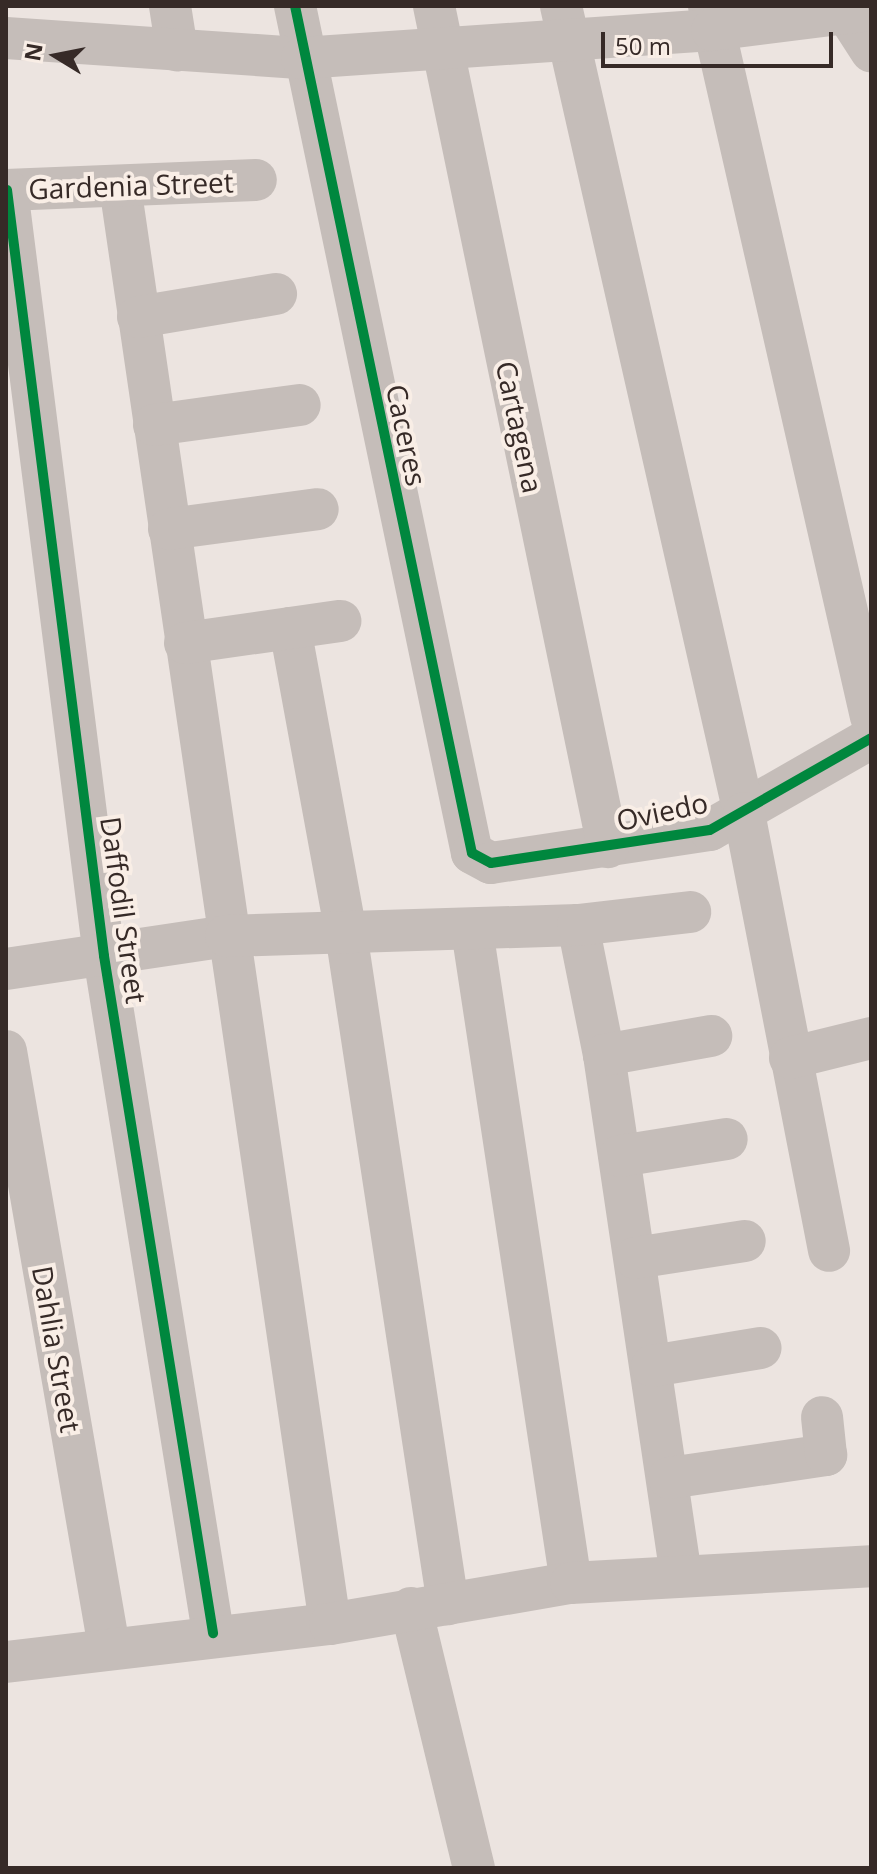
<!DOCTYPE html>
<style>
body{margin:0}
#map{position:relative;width:877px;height:1874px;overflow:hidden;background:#ece4e0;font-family:"Open Sans",sans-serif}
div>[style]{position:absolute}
.minor>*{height:42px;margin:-21px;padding:0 21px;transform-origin:21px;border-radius:21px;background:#c5bdb9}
.cycleway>*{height:10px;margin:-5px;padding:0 5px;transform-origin:5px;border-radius:5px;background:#00873e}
span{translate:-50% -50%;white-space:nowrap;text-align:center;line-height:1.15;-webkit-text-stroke:8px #f9eee6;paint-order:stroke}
.street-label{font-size:28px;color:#362a27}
.frame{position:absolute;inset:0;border:8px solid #362a27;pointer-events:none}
.north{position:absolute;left:16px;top:16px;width:80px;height:80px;-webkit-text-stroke:6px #f9eee6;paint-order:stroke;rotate:280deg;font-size:22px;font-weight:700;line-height:32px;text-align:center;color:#362a27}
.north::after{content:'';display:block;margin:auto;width:28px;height:36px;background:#362a27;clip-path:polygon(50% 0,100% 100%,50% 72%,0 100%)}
.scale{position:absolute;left:601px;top:32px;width:232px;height:36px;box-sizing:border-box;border:4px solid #362a27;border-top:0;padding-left:10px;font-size:24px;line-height:28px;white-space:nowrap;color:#362a27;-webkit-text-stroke:6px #f9eee6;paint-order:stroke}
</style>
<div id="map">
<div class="minor">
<div style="left:170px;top:6px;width:45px;rotate:81deg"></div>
<div style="left:295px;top:6px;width:865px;rotate:78.2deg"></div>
<div style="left:472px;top:853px;width:21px;rotate:28deg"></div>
<div style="left:491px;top:863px;width:221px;rotate:-8.6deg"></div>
<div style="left:710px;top:830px;width:185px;rotate:-29.7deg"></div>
<div style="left:434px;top:6px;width:859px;rotate:78.31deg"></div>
<div style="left:561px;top:6px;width:827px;rotate:77.22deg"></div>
<div style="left:744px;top:813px;width:446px;rotate:79deg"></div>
<div style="left:709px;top:6px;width:729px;rotate:77.16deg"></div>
<div style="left:842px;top:6px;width:54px;rotate:57.2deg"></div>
<div style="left:6px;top:38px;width:297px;rotate:3.9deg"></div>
<div style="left:302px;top:58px;width:411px;rotate:-3.9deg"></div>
<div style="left:712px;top:30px;width:160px;rotate:-7.2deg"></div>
<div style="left:120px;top:186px;width:1453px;rotate:81.69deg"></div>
<div style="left:6px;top:190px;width:250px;rotate:-2.3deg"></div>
<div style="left:7px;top:190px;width:772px;rotate:82.78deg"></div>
<div style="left:104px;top:956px;width:686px;rotate:80.85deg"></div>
<div style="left:138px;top:317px;width:140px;rotate:-9.5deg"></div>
<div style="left:154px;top:425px;width:147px;rotate:-7.8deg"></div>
<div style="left:169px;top:529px;width:150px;rotate:-7.6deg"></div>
<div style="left:290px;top:628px;width:310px;rotate:79.6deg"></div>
<div style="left:346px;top:933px;width:679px;rotate:81.36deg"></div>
<div style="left:185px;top:643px;width:157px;rotate:-8.1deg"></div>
<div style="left:578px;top:925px;width:133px;rotate:78.7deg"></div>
<div style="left:604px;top:1055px;width:527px;rotate:81.59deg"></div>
<div style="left:472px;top:930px;width:660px;rotate:81.38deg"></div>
<div style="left:6px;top:969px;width:222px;rotate:-8.5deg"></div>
<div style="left:226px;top:936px;width:352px;rotate:-1.8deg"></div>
<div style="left:578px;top:925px;width:113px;rotate:-6.6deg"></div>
<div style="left:6px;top:1051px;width:605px;rotate:80.2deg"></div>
<div style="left:604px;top:1055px;width:109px;rotate:-10.1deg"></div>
<div style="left:790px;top:1058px;width:83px;rotate:-13.9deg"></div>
<div style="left:620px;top:1156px;width:108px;rotate:-9deg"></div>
<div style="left:635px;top:1258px;width:111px;rotate:-8.8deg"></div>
<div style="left:652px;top:1366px;width:110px;rotate:-9.4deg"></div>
<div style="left:669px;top:1478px;width:159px;rotate:-8.3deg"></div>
<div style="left:826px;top:1455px;width:38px;rotate:-96deg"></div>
<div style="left:411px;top:1608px;width:268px;rotate:76.4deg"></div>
<div style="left:6px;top:1662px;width:326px;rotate:-6.7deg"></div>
<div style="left:330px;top:1624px;width:244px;rotate:-9.7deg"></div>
<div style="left:571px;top:1583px;width:300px;rotate:-3.2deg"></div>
</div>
<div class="cycleway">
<div style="left:295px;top:6px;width:865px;rotate:78.2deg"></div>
<div style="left:472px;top:853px;width:21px;rotate:28deg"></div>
<div style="left:491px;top:863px;width:221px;rotate:-8.6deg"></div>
<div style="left:710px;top:830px;width:185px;rotate:-29.7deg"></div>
<div style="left:7px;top:190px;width:772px;rotate:82.78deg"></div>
<div style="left:104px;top:956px;width:686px;rotate:80.85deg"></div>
</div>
<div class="street-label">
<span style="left:131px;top:185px;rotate:-2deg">Gardenia Street</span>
<span style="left:520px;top:427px;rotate:78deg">Cartagena</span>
<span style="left:407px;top:435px;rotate:78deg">Caceres</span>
<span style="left:662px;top:811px;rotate:-12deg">Oviedo</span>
<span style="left:124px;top:910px;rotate:82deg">Daffodil Street</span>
<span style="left:57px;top:1349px;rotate:80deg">Dahlia Street</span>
</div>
<div class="frame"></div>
<div class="north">N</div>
<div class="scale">50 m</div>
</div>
